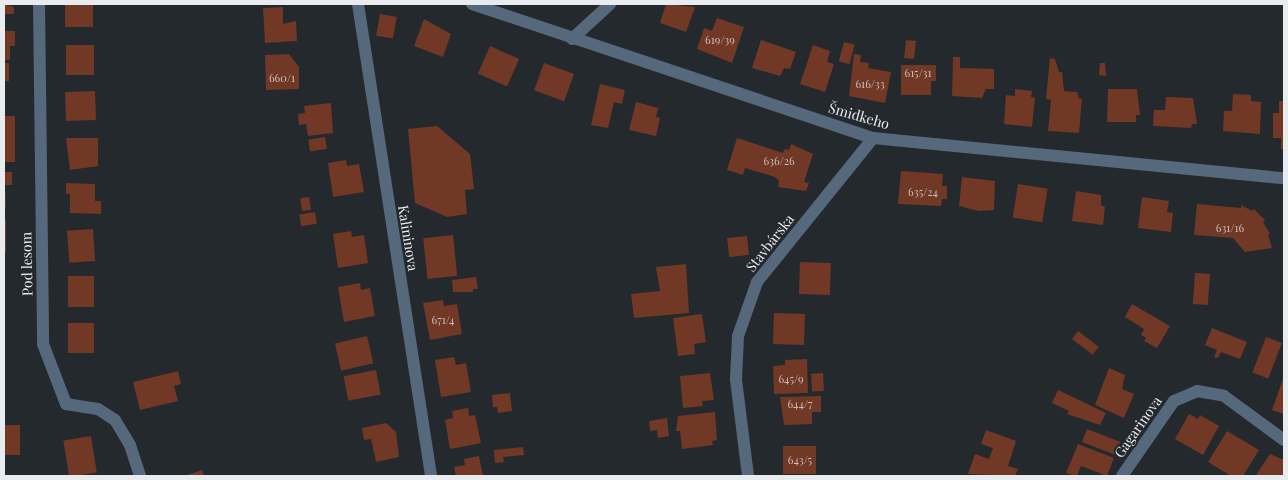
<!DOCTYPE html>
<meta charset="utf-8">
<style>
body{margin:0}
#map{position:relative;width:1288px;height:480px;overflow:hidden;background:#24292e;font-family:"Playfair Display",serif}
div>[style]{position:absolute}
.building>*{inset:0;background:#703825;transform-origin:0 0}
.minor>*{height:12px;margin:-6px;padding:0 6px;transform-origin:6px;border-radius:6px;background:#56697c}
span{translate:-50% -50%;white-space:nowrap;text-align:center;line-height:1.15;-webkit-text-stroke:4px #24292e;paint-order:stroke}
.number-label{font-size:11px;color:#cabfbc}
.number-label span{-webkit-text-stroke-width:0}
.street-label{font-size:14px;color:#e8ecef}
.frame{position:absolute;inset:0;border:5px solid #e8ecef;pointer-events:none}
</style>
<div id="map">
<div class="building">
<div style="clip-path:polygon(4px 4px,14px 7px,14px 14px,4px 14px)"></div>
<div style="left:65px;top:4px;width:28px;height:23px"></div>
<div style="clip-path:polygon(666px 4px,695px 7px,686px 32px,660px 23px)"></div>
<div style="clip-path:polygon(283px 7px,283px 24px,296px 21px,297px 41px,265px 43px,263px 8px)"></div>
<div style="left:380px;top:14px;width:17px;height:22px;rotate:10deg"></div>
<div style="clip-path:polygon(717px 18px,744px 27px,732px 63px,697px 49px,704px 28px,712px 31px)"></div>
<div style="clip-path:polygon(424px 19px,451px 34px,443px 57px,414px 46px)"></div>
<div style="clip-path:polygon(4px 31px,15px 31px,15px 46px,10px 46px,10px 60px,4px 60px)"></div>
<div style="clip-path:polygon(761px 40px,796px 52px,790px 69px,784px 68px,780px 76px,752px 68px)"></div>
<div style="left:906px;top:40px;width:10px;height:18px;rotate:6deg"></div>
<div style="left:844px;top:42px;width:11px;height:20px;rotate:15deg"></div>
<div style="left:66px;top:45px;width:28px;height:30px"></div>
<div style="clip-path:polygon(813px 45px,830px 51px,827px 62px,834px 64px,825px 92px,800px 84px)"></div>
<div style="left:490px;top:46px;width:32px;height:30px;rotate:24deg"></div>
<div style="clip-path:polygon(289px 54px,299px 67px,299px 89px,266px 90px,265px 55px)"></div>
<div style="clip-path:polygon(854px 54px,861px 55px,860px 62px,869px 63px,868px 68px,891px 72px,885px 103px,849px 96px)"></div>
<div style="clip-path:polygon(953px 57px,960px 57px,960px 68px,994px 69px,994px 89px,986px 89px,982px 98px,952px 96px)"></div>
<div style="clip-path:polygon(1050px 58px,1055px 59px,1059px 72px,1062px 72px,1064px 91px,1077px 92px,1079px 98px,1082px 99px,1079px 133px,1048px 131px,1051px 100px,1046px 99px)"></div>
<div style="left:4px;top:63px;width:5px;height:18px"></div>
<div style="left:544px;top:63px;width:32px;height:29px;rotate:20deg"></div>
<div style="clip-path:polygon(1100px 63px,1105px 63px,1106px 76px,1099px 75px)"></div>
<div style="clip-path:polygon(901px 65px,936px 65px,936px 81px,931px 81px,931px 95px,901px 95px)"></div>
<div style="clip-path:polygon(600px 84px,625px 90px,622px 104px,614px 102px,608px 128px,591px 125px)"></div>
<div style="clip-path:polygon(1015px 89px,1032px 91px,1031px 97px,1035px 98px,1032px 127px,1004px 124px,1006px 95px,1015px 96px)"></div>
<div style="clip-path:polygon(1108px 89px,1137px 89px,1140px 115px,1136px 115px,1136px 122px,1107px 122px)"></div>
<div style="left:95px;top:91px;width:29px;height:30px;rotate:88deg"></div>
<div style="clip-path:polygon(1233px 94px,1251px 95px,1251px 101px,1261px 102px,1260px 134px,1223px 131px,1224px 111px,1232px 111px)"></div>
<div style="clip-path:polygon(1166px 97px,1193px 98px,1197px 124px,1192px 124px,1191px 128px,1153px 126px,1154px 110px,1165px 110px)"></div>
<div style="clip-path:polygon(1279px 101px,1284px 101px,1284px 149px,1281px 149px,1281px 138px,1273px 138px,1273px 113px,1279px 113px)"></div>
<div style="clip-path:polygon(636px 102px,658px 108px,656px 117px,660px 118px,656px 136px,629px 130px)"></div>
<div style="clip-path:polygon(331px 103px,333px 133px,308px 136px,306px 124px,299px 125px,298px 114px,305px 113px,304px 106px)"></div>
<div style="left:4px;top:116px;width:11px;height:46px"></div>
<div style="clip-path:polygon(437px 126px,470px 154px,474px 189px,465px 190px,467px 214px,447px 217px,415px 203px,408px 129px)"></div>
<div style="left:325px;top:137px;width:12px;height:17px;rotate:81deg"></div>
<div style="clip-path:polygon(66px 138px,98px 138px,98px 166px,70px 170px)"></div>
<div style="clip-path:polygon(737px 138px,783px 153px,785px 149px,789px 150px,791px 144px,813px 154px,804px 182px,809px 183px,806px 191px,778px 187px,779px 181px,775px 177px,745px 168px,743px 175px,727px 170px)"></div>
<div style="clip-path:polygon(346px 160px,347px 166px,359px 164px,364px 192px,333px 197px,328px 163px)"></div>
<div style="clip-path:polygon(901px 171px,943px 174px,942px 186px,947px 186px,947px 199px,942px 199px,941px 206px,898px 204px)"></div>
<div style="left:4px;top:172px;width:8px;height:13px"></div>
<div style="clip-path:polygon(962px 177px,995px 181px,994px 210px,979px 211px,959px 206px)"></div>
<div style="clip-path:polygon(66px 183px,95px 184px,95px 201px,101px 201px,101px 214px,70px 213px,70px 194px,66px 194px)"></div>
<div style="left:1018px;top:184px;width:30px;height:34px;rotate:9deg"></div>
<div style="clip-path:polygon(4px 187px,5px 187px,6px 207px,4px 207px)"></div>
<div style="clip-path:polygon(1076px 191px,1101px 195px,1101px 205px,1105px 207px,1103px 225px,1072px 221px)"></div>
<div style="left:309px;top:197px;width:13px;height:9px;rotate:81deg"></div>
<div style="clip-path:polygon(1142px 197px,1169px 201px,1167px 212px,1173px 213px,1171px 232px,1138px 228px)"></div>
<div style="clip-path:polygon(1197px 204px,1241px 208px,1241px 205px,1252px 211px,1254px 209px,1265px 220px,1263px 222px,1270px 234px,1268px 235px,1272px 248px,1245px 252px,1233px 238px,1194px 235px)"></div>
<div style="left:315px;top:212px;width:12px;height:16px;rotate:81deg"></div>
<div style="left:4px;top:220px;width:2px;height:32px"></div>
<div style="left:93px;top:229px;width:32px;height:26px;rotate:86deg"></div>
<div style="clip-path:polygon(351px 231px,352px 237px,364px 235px,368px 263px,338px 268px,333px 234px)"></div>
<div style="left:453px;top:235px;width:41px;height:30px;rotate:84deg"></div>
<div style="left:747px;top:236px;width:19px;height:20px;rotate:84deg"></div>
<div style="left:831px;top:263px;width:32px;height:31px;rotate:92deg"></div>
<div style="clip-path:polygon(686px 264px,689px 313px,634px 318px,631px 294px,660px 291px,656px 267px)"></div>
<div style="left:1195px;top:273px;width:15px;height:31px;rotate:4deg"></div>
<div style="left:68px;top:276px;width:26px;height:31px"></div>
<div style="clip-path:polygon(476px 277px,478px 289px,473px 289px,473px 292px,453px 292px,452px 280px)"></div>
<div style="clip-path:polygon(360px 283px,361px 290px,370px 288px,375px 316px,344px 322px,338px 287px)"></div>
<div style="clip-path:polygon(443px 300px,444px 306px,457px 304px,462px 334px,430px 340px,423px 303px)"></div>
<div style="clip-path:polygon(1132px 304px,1170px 326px,1157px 348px,1144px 341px,1146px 338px,1141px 335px,1144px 329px,1125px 317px)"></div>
<div style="clip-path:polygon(702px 314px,706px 342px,694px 344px,695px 354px,678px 356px,673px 318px)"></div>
<div style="left:805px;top:314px;width:31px;height:31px;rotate:92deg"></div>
<div style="left:68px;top:323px;width:26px;height:30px"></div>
<div style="clip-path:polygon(1212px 328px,1247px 342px,1240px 359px,1221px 352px,1218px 358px,1214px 357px,1217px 350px,1205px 345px)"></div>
<div style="left:1078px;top:331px;width:26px;height:10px;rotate:37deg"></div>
<div style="left:367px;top:336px;width:28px;height:33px;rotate:77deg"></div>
<div style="left:1266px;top:337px;width:17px;height:38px;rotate:21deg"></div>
<div style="clip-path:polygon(454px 357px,456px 365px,466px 363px,471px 392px,441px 397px,435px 360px)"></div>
<div style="clip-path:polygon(807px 359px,808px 393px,774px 394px,773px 366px,785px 365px,785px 360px)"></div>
<div style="clip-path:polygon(1109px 368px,1125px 375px,1122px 389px,1134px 394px,1124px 418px,1095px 405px)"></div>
<div style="left:376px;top:370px;width:25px;height:33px;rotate:79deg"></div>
<div style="clip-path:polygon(178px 371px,181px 384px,174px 386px,178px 401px,140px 410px,133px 382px)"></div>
<div style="clip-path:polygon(710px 373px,714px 400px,702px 401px,703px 406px,683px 408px,680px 376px)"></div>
<div style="left:823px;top:373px;width:18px;height:12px;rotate:87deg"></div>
<div style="clip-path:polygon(1284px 376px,1284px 414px,1272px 410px)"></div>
<div style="clip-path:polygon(1058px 390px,1106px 413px,1100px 425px,1067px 414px,1069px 411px,1052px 403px)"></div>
<div style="clip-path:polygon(510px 393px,512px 411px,498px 413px,497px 407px,493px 407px,492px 395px)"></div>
<div style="clip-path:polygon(821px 396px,821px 412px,812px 412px,812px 424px,784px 425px,780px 397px)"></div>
<div style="clip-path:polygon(468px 408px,469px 416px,475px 415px,481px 443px,450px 449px,445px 420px,453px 418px,452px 411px)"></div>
<div style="clip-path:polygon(715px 412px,717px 440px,712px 441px,713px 445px,682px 449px,680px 431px,676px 431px,678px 416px)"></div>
<div style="clip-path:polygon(1189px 414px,1198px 419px,1200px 415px,1219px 426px,1203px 455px,1175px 439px)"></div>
<div style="clip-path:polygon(667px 418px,669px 436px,658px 438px,657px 430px,650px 431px,649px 421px)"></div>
<div style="clip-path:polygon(386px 423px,396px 432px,399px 457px,376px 462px,371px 439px,364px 440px,362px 428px)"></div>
<div style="left:4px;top:425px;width:16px;height:30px"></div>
<div style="left:1087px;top:429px;width:36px;height:14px;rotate:21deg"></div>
<div style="clip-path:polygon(986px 430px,1016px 441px,1008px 466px,1018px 469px,1015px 476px,968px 474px,975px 454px,989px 459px,993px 448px,981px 444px)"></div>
<div style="clip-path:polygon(1227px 431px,1259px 450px,1243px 476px,1231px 476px,1208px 462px)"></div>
<div style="left:91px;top:436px;width:37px;height:28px;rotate:81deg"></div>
<div style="clip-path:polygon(1078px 444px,1114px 458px,1107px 476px,1081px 466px,1077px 476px,1066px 473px)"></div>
<div style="left:783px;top:446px;width:33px;height:28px"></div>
<div style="clip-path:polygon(523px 447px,524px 455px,503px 457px,504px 462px,495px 463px,494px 450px)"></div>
<div style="clip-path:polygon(1270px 454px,1284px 460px,1284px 476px,1256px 475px)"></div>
<div style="clip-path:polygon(479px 456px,483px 476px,456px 476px,454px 467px,465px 465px,464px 459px)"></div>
<div style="clip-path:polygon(202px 470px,204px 476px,184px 476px)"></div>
</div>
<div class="minor">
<div style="left:39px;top:4px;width:340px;rotate:89.3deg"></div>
<div style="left:43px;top:344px;width:64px;rotate:69deg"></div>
<div style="left:66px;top:404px;width:32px;rotate:9deg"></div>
<div style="left:98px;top:409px;width:20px;rotate:33deg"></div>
<div style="left:115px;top:420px;width:29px;rotate:59deg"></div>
<div style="left:130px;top:445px;width:33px;rotate:72deg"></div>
<div style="left:358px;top:4px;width:478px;rotate:81.2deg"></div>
<div style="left:472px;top:4px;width:423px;rotate:18.5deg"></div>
<div style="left:873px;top:138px;width:413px;rotate:5.6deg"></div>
<div style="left:572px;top:39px;width:52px;rotate:-42.6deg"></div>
<div style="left:748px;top:476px;width:98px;rotate:-97.1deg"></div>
<div style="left:736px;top:379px;width:43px;rotate:-87.3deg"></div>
<div style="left:738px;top:336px;width:57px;rotate:-70.6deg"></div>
<div style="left:757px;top:282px;width:185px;rotate:-51.1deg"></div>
<div style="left:1122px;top:476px;width:91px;rotate:-55.3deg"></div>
<div style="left:1174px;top:401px;width:25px;rotate:-23deg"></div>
<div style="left:1197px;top:391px;width:27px;rotate:10deg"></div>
<div style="left:1224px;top:396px;width:74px;rotate:36.3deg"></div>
</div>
<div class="number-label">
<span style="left:720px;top:40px">619/39</span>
<span style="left:918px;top:73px">615/31</span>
<span style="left:282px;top:78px">660/1</span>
<span style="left:870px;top:84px">616/33</span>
<span style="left:779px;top:161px">636/26</span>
<span style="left:923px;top:192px">635/24</span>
<span style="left:1230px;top:228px">631/16</span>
<span style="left:443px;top:320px">671/4</span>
<span style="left:791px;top:379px">645/9</span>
<span style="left:800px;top:404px">644/7</span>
<span style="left:800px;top:460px">643/5</span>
</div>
<div class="street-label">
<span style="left:859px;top:116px;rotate:16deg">Šmidkeho</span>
<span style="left:408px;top:238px;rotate:81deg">Kalininova</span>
<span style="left:770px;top:243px;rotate:-52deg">Stavbárska</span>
<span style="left:27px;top:264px;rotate:-91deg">Pod lesom</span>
<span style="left:1138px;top:427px;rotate:-55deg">Gagarinova</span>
</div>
<div class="frame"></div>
</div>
